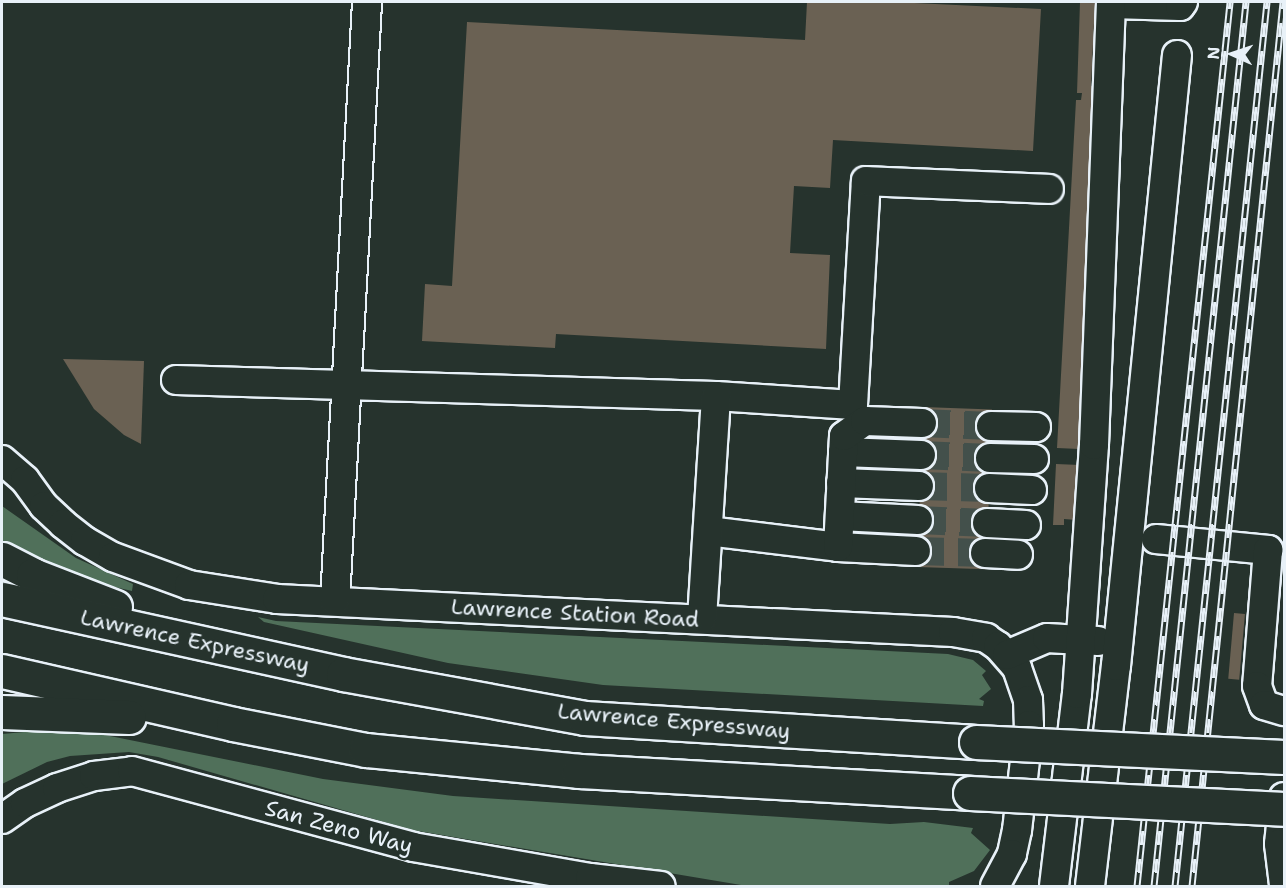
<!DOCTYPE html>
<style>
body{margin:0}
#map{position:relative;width:1286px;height:888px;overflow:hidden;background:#26332d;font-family:"Shantell Sans",sans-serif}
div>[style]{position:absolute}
.green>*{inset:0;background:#50705a}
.building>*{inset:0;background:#6a6153;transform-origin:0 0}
.minor-tunnel>*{height:28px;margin-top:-14px;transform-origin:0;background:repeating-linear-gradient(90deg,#43504b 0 28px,transparent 0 42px)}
.roads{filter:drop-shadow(2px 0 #e8f1f8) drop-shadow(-2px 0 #e8f1f8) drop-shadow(0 2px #e8f1f8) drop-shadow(0 -2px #e8f1f8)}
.minor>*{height:28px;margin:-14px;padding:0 14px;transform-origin:14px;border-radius:14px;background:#26332d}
.highway>*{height:33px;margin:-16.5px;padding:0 16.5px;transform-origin:16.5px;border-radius:16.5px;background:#26332d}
.rail>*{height:7px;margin-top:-3.5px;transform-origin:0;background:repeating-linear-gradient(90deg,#26332d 0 14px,#e8f1f8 0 28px);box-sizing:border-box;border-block:2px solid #e8f1f8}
.bridges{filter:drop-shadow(2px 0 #e8f1f8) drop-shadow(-2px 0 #e8f1f8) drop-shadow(0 2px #e8f1f8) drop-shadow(0 -2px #e8f1f8)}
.highway-bridge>*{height:33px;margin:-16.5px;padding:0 16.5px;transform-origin:16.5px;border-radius:16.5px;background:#26332d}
span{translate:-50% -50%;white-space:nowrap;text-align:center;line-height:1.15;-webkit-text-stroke:5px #26332d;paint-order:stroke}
.street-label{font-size:22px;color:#e8f1f8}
.frame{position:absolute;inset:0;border:3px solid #e8f1f8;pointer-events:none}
.north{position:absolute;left:1202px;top:24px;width:60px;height:60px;-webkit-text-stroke:4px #26332d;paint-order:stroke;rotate:273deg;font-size:16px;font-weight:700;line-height:24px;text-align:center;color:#e8f1f8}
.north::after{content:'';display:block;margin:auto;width:21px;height:27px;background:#e8f1f8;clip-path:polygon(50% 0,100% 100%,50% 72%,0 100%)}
</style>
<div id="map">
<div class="green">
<div style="clip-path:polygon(2px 506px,76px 558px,133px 584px,132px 591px,84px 580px,16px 552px,2px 541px)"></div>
<div style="clip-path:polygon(258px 617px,276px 621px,948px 654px,973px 660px,986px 671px,982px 675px,991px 689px,979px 699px,984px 701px,983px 706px,603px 685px,448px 663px,264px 622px)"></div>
<div style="clip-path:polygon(35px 731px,105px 735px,323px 779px,453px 796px,890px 824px,924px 822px,973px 828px,971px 833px,990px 850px,974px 871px,949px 882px,949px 886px,747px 886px,412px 830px,158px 757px,129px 752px,70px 756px,47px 762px,2px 784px,2px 734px)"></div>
</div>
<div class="building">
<div style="clip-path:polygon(807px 2px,894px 2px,1041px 9px,1033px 151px,833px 140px,830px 188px,794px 186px,790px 253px,830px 255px,826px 349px,556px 334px,555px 348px,422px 341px,425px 284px,452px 286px,467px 22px,805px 40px)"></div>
<div style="clip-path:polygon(1080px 2px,1095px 2px,1091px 86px,1096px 86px,1079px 449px,1057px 448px,1076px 100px,1081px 100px,1082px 93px,1077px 93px)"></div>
<div style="clip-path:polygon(63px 359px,144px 361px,141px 444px,124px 435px,94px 409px)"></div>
<div style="left:923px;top:407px;width:69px;height:160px;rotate:2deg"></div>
<div style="clip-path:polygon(1056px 464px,1080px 465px,1077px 520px,1064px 519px,1064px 525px,1053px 525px)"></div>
<div style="left:1234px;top:613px;width:11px;height:66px;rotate:5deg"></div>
</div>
<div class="minor-tunnel">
<div style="left:922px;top:423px;width:69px;rotate:2.5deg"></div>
<div style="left:921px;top:455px;width:69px;rotate:2.5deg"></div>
<div style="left:919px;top:486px;width:70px;rotate:1.6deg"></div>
<div style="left:918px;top:520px;width:69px;rotate:2.5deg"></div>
<div style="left:916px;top:551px;width:69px;rotate:1.7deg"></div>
</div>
<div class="roads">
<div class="minor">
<div style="left:1111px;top:4px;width:69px;rotate:1.7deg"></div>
<div style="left:1180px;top:6px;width:5px;rotate:-53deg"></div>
<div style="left:176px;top:380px;width:540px;rotate:1.7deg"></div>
<div style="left:716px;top:396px;width:137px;rotate:3.8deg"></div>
<div style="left:853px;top:405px;width:224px;rotate:-86.7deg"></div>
<div style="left:866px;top:181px;width:183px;rotate:2.5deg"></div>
<div style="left:991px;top:426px;width:45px;rotate:1.3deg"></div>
<div style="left:843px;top:452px;width:78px;rotate:2.2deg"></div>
<div style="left:990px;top:458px;width:44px;rotate:1.3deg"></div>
<div style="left:2px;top:460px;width:30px;rotate:41deg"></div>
<div style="left:25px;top:480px;width:32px;rotate:54deg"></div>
<div style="left:44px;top:506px;width:26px;rotate:43deg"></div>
<div style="left:63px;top:524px;width:28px;rotate:38deg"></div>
<div style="left:85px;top:541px;width:32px;rotate:30deg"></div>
<div style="left:113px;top:557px;width:81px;rotate:20.2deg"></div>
<div style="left:189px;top:585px;width:89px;rotate:9deg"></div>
<div style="left:277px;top:599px;width:677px;rotate:2.79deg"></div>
<div style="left:953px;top:632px;width:34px;rotate:10deg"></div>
<div style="left:986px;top:638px;width:14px;rotate:34deg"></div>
<div style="left:998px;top:646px;width:29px;rotate:49deg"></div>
<div style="left:1017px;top:668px;width:34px;rotate:71deg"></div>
<div style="left:1028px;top:700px;width:25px;rotate:88deg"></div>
<div style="left:1029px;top:725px;width:106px;rotate:96.5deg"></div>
<div style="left:1017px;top:830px;width:25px;rotate:102deg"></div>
<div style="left:1012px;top:854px;width:36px;rotate:118deg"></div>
<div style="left:841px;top:483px;width:78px;rotate:2.2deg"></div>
<div style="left:989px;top:488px;width:43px;rotate:2.7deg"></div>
<div style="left:840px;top:516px;width:78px;rotate:2.9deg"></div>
<div style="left:987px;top:523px;width:39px;rotate:3deg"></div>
<div style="left:708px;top:531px;width:131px;rotate:7deg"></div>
<div style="left:838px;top:547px;width:78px;rotate:2.9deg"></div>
<div style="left:1156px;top:539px;width:113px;rotate:5.6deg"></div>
<div style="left:1268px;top:550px;width:136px;rotate:94.6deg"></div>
<div style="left:1257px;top:686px;width:20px;rotate:70deg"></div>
<div style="left:1264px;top:705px;width:21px;rotate:17deg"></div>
<div style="left:838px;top:547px;width:111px;rotate:-86.9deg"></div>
<div style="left:844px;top:436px;width:26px;rotate:-36deg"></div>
<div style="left:865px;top:421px;width:57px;rotate:2deg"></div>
<div style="left:985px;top:553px;width:33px;rotate:3deg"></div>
<div style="left:335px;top:601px;width:600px;rotate:-86.94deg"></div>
<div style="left:702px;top:619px;width:223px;rotate:-86.4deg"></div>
<div style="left:1007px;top:655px;width:43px;rotate:-23deg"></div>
<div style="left:1047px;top:638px;width:51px;rotate:3.4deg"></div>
<div style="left:1284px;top:797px;width:47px;rotate:96.1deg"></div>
<div style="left:1279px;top:844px;width:39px;rotate:83deg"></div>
<div style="left:2px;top:819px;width:28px;rotate:-35deg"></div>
<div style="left:25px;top:803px;width:35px;rotate:-25deg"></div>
<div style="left:57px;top:788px;width:39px;rotate:-18deg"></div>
<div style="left:94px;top:776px;width:38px;rotate:-7deg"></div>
<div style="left:132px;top:771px;width:291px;rotate:15.1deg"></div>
<div style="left:413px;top:847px;width:180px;rotate:9.9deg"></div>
<div style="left:590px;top:878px;width:71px;rotate:6.4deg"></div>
<div style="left:1054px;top:886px;width:193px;rotate:-83.2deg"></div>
<div style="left:1077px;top:694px;width:250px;rotate:-86.1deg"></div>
<div style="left:1094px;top:445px;width:443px;rotate:-87.8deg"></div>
<div style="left:1090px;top:886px;width:222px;rotate:-83.3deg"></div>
<div style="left:1116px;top:666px;width:614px;rotate:-84.3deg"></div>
</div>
<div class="highway">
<div style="left:2px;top:559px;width:35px;rotate:27deg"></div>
<div style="left:33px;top:575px;width:88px;rotate:21.3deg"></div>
<div style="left:2px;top:599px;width:349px;rotate:12.4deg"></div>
<div style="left:343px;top:674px;width:246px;rotate:10.3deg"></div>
<div style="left:585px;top:718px;width:392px;rotate:3.5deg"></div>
<div style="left:2px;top:671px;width:237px;rotate:12.9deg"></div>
<div style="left:233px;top:724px;width:136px;rotate:11.1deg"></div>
<div style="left:366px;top:750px;width:214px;rotate:5.6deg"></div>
<div style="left:579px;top:771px;width:392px;rotate:3.2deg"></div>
<div style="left:2px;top:712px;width:127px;rotate:2.3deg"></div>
</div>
</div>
<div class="rail">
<div style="left:1137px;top:886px;width:889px;rotate:-83.99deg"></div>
<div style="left:1154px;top:886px;width:889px;rotate:-84.06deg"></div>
<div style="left:1175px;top:886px;width:889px;rotate:-84.06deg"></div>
<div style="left:1192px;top:886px;width:889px;rotate:-84.12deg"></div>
</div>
<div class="bridges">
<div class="highway-bridge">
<div style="left:976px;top:742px;width:308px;rotate:2.8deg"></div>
<div style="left:970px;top:793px;width:314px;rotate:2.9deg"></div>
</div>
</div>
<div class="street-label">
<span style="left:575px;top:613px;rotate:3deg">Lawrence Station Road</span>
<span style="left:195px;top:641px;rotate:12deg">Lawrence Expressway</span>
<span style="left:674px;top:721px;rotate:5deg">Lawrence Expressway</span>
<span style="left:339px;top:827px;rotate:15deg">San Zeno Way</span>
</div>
<div class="frame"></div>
<div class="north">N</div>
</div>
